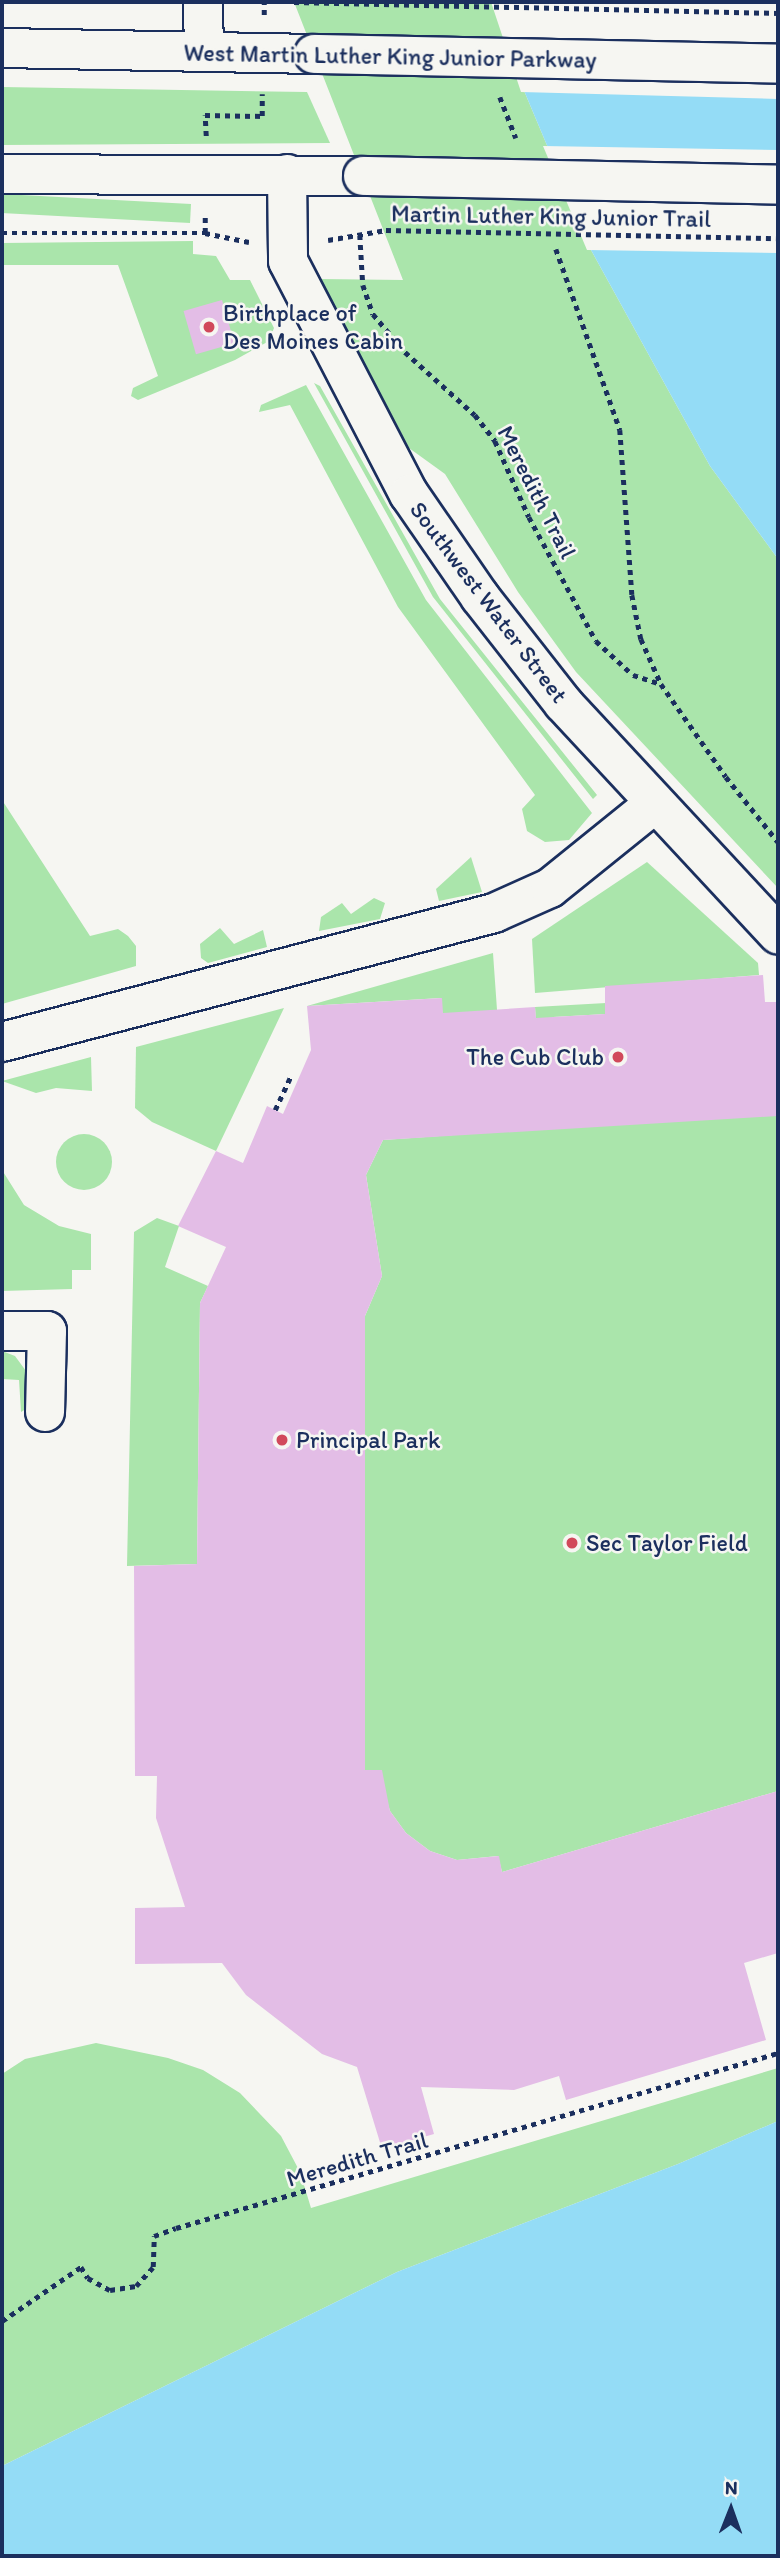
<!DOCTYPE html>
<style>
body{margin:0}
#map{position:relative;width:780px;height:2558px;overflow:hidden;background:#f6f6f2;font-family:Itim,sans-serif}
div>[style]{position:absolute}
.green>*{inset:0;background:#aae5ab;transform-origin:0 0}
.round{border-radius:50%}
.water>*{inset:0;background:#94dcf6}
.pier>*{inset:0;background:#f6f6f2}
.building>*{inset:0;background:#e3bde6;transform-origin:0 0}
.path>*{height:4.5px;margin-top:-2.25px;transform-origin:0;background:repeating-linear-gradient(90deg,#1b2f5e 0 5px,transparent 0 10px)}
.roads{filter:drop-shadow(2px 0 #1b2f5e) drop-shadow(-2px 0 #1b2f5e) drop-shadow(0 2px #1b2f5e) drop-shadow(0 -2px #1b2f5e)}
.minor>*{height:38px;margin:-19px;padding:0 19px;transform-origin:19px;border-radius:19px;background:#f6f6f2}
.major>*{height:38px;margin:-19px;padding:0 19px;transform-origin:19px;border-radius:19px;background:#f6f6f2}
.path-bridge>*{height:4.5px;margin-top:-2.25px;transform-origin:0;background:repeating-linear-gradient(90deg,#1b2f5e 0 5px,transparent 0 10px)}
.bridges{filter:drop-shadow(2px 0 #1b2f5e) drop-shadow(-2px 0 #1b2f5e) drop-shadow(0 2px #1b2f5e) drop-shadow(0 -2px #1b2f5e)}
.major-bridge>*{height:38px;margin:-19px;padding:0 19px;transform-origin:19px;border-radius:19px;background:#f6f6f2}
.dots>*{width:19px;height:19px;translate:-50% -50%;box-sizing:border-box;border:4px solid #f6f6f2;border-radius:50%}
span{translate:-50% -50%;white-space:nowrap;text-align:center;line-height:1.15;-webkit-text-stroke:5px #f6f6f2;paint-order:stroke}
.street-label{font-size:24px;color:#1b2f5e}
.poi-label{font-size:24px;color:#1b2f5e}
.left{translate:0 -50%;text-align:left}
.right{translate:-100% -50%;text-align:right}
.frame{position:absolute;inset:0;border:4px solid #1b2f5e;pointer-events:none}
.north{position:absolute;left:696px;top:2474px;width:70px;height:70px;-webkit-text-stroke:5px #f6f6f2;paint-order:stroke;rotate:1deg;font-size:19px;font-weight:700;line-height:28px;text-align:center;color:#1b2f5e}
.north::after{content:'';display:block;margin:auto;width:24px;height:32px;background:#1b2f5e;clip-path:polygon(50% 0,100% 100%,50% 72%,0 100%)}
</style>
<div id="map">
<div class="green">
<div style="clip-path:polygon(294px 2px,494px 2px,525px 93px,591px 250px,710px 466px,778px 559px,778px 888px,576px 672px,518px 592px,445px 474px,409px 448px,320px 279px,403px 280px)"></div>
<div style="clip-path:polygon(2px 87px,307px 92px,330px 143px,2px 145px)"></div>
<div style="left:191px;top:204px;width:19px;height:189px;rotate:93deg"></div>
<div style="clip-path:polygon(193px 241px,193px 254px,216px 256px,230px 280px,250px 280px,274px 328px,269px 341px,235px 360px,138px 400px,131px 396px,133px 388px,158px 376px,118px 265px,2px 265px,2px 243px)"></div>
<div style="clip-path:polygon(314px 383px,320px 386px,440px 599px,597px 795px,593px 799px,433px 597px)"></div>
<div style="clip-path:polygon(306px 385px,426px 600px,592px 813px,569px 840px,545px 842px,527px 831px,522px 809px,535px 795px,398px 607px,290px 405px,259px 412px,261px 405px)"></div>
<div style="clip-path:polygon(2px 800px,90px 936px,118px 929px,128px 936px,136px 946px,136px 966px,2px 1004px)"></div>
<div style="clip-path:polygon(471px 857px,482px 892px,439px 901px,436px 889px)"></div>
<div style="clip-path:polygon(647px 862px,758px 963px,759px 975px,535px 993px,532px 939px)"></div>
<div style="clip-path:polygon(374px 898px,385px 903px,380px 919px,319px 931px,321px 917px,342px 903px,351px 914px)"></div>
<div style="clip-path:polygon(220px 928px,234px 944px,263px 930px,267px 947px,208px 963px,201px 958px,200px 944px)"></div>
<div style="clip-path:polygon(493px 953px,499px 1038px,445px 1042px,441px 998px,307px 1006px)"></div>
<div style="clip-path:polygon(606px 1003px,606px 1014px,553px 1017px,537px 1036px,535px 1007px)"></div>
<div style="clip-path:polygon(284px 1008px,216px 1151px,152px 1122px,135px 1108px,136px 1047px)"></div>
<div style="clip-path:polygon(91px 1057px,92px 1091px,56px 1088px,36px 1093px,2px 1081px)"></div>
<div style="clip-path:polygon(773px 1112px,778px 1114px,778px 1791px,502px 1872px,498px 1856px,457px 1860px,430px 1851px,406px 1833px,390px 1811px,382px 1784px,365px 1770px,365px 1316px,382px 1276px,366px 1175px,383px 1140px)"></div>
<div class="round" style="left:56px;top:1134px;width:56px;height:56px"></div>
<div style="clip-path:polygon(2px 1170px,24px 1205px,59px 1226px,91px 1234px,91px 1270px,72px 1270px,72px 1289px,2px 1291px)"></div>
<div style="clip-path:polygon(157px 1218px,179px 1226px,165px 1267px,208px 1286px,200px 1303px,197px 1564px,127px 1566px,134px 1232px)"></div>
<div style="clip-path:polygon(2px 1351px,15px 1356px,26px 1371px,26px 1409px,21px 1412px,19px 1380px,2px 1379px)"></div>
<div style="clip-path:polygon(96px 2043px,168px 2058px,203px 2070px,240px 2093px,281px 2136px,300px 2172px,311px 2208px,778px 2068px,778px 2121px,678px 2164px,397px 2272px,2px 2466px,2px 2074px,25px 2059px)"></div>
</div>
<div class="water">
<div style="clip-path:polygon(494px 2px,778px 2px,778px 559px,710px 466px,591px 250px,525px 93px)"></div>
<div style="clip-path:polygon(778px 2121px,778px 2556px,2px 2556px,2px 2466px,397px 2272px,678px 2164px)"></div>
</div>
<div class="pier">
<div style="clip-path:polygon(491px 2px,778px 3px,778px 99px,521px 92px)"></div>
<div style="clip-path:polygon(543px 146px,778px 150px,778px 253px,587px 250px)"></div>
</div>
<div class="building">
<div style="left:222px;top:300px;width:45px;height:40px;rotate:74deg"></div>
<div style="clip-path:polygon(763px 975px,765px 1002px,778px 1002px,778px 1116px,383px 1140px,366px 1175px,382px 1276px,365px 1316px,365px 1770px,382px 1770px,390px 1811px,406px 1833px,430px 1851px,457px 1860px,499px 1856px,502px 1872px,778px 1791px,778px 1953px,744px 1963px,766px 2040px,566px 2100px,559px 2076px,514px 2090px,421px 2087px,434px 2134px,382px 2149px,357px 2067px,322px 2054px,246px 1995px,222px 1963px,135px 1964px,135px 1908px,185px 1907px,156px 1818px,157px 1776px,135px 1776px,134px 1566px,197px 1564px,200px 1303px,226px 1247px,178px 1226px,216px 1151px,243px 1163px,267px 1106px,283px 1114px,311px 1050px,307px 1006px,442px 998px,443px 1013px,535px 1007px,536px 1018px,605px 1014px,605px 986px)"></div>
</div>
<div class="path">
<div style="left:293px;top:2px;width:1px"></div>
<div style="left:264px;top:15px;width:13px;rotate:-90deg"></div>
<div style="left:500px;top:97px;width:44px;rotate:68.7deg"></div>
<div style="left:206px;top:136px;width:21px;rotate:-93deg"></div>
<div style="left:205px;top:115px;width:57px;rotate:1deg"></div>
<div style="left:262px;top:116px;width:22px;rotate:-90deg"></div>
<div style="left:2px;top:233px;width:203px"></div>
<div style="left:205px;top:233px;width:45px;rotate:11.6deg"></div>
<div style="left:205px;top:233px;width:18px;rotate:-90deg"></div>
<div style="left:360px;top:235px;width:50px;rotate:86.6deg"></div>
<div style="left:363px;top:285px;width:31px;rotate:71deg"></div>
<div style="left:373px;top:314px;width:50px;rotate:49.9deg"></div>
<div style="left:405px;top:352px;width:94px;rotate:42deg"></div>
<div style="left:475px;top:415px;width:33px;rotate:52deg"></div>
<div style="left:495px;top:441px;width:83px;rotate:65.9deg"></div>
<div style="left:529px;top:517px;width:141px;rotate:61.6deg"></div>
<div style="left:596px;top:641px;width:50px;rotate:42.6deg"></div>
<div style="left:633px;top:675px;width:29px;rotate:18deg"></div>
<div style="left:328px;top:240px;width:59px;rotate:-9.8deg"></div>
<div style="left:556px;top:249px;width:192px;rotate:70.5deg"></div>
<div style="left:620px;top:430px;width:165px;rotate:85.8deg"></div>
<div style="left:632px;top:595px;width:45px;rotate:78.4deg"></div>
<div style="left:641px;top:639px;width:49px;rotate:66deg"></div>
<div style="left:661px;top:684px;width:113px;rotate:55deg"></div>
<div style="left:726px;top:777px;width:83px;rotate:51.3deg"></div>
<div style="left:275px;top:1110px;width:38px;rotate:-65deg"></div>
<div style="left:2px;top:2321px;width:96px;rotate:-34.4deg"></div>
<div style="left:81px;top:2267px;width:13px;rotate:58deg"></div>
<div style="left:88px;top:2278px;width:25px;rotate:29deg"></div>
<div style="left:110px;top:2290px;width:26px;rotate:-9deg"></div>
<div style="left:136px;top:2286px;width:25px;rotate:-48deg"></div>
<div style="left:153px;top:2267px;width:31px;rotate:-88deg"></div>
<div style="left:154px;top:2236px;width:23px;rotate:-20deg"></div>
<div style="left:176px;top:2228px;width:627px;rotate:-16.21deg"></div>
</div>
<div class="roads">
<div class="minor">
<div style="left:203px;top:2px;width:50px;rotate:88.9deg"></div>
<div style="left:287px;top:174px;width:87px;rotate:89.3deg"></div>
<div style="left:288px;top:261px;width:263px;rotate:62.6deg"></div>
<div style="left:409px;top:494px;width:125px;rotate:55.4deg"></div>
<div style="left:480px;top:597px;width:135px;rotate:51.9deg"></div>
<div style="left:563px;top:703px;width:316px;rotate:47.1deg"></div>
<div style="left:2px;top:1042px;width:509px;rotate:-14.69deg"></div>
<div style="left:494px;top:913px;width:61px;rotate:-24.1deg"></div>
<div style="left:550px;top:888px;width:132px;rotate:-38.9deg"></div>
<div style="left:2px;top:1331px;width:45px"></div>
<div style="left:47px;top:1331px;width:81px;rotate:91.4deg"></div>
</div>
<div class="major">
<div style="left:2px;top:48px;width:312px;rotate:1.1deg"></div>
<div style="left:2px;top:174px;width:361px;rotate:0.3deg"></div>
</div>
</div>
<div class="path-bridge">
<div style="left:294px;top:2px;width:484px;rotate:1.3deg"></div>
<div style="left:386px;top:230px;width:392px;rotate:1.2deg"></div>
</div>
<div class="bridges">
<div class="major-bridge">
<div style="left:314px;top:54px;width:464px;rotate:1.2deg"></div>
<div style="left:363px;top:176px;width:415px;rotate:1.2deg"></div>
</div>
</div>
<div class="dots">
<div style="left:209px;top:327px;background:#d1495b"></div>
<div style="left:618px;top:1057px;background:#d1495b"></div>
<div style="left:282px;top:1440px;background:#d1495b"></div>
<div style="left:572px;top:1543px;background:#d1495b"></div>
</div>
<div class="street-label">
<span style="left:390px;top:56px;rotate:1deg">West Martin Luther King Junior Parkway</span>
<span style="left:551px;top:216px;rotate:1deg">Martin Luther King Junior Trail</span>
<span style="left:537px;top:492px;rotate:63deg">Meredith Trail</span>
<span style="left:489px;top:602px;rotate:53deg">Southwest Water Street</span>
<span style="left:357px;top:2159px;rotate:-16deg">Meredith Trail</span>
</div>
<div class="poi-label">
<span class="left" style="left:223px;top:327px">Birthplace of<br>Des Moines Cabin</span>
<span class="right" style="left:604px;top:1057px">The Cub Club</span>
<span class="left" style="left:296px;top:1440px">Principal Park</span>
<span class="left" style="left:586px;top:1543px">Sec Taylor Field</span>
</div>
<div class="frame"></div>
<div class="north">N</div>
</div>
